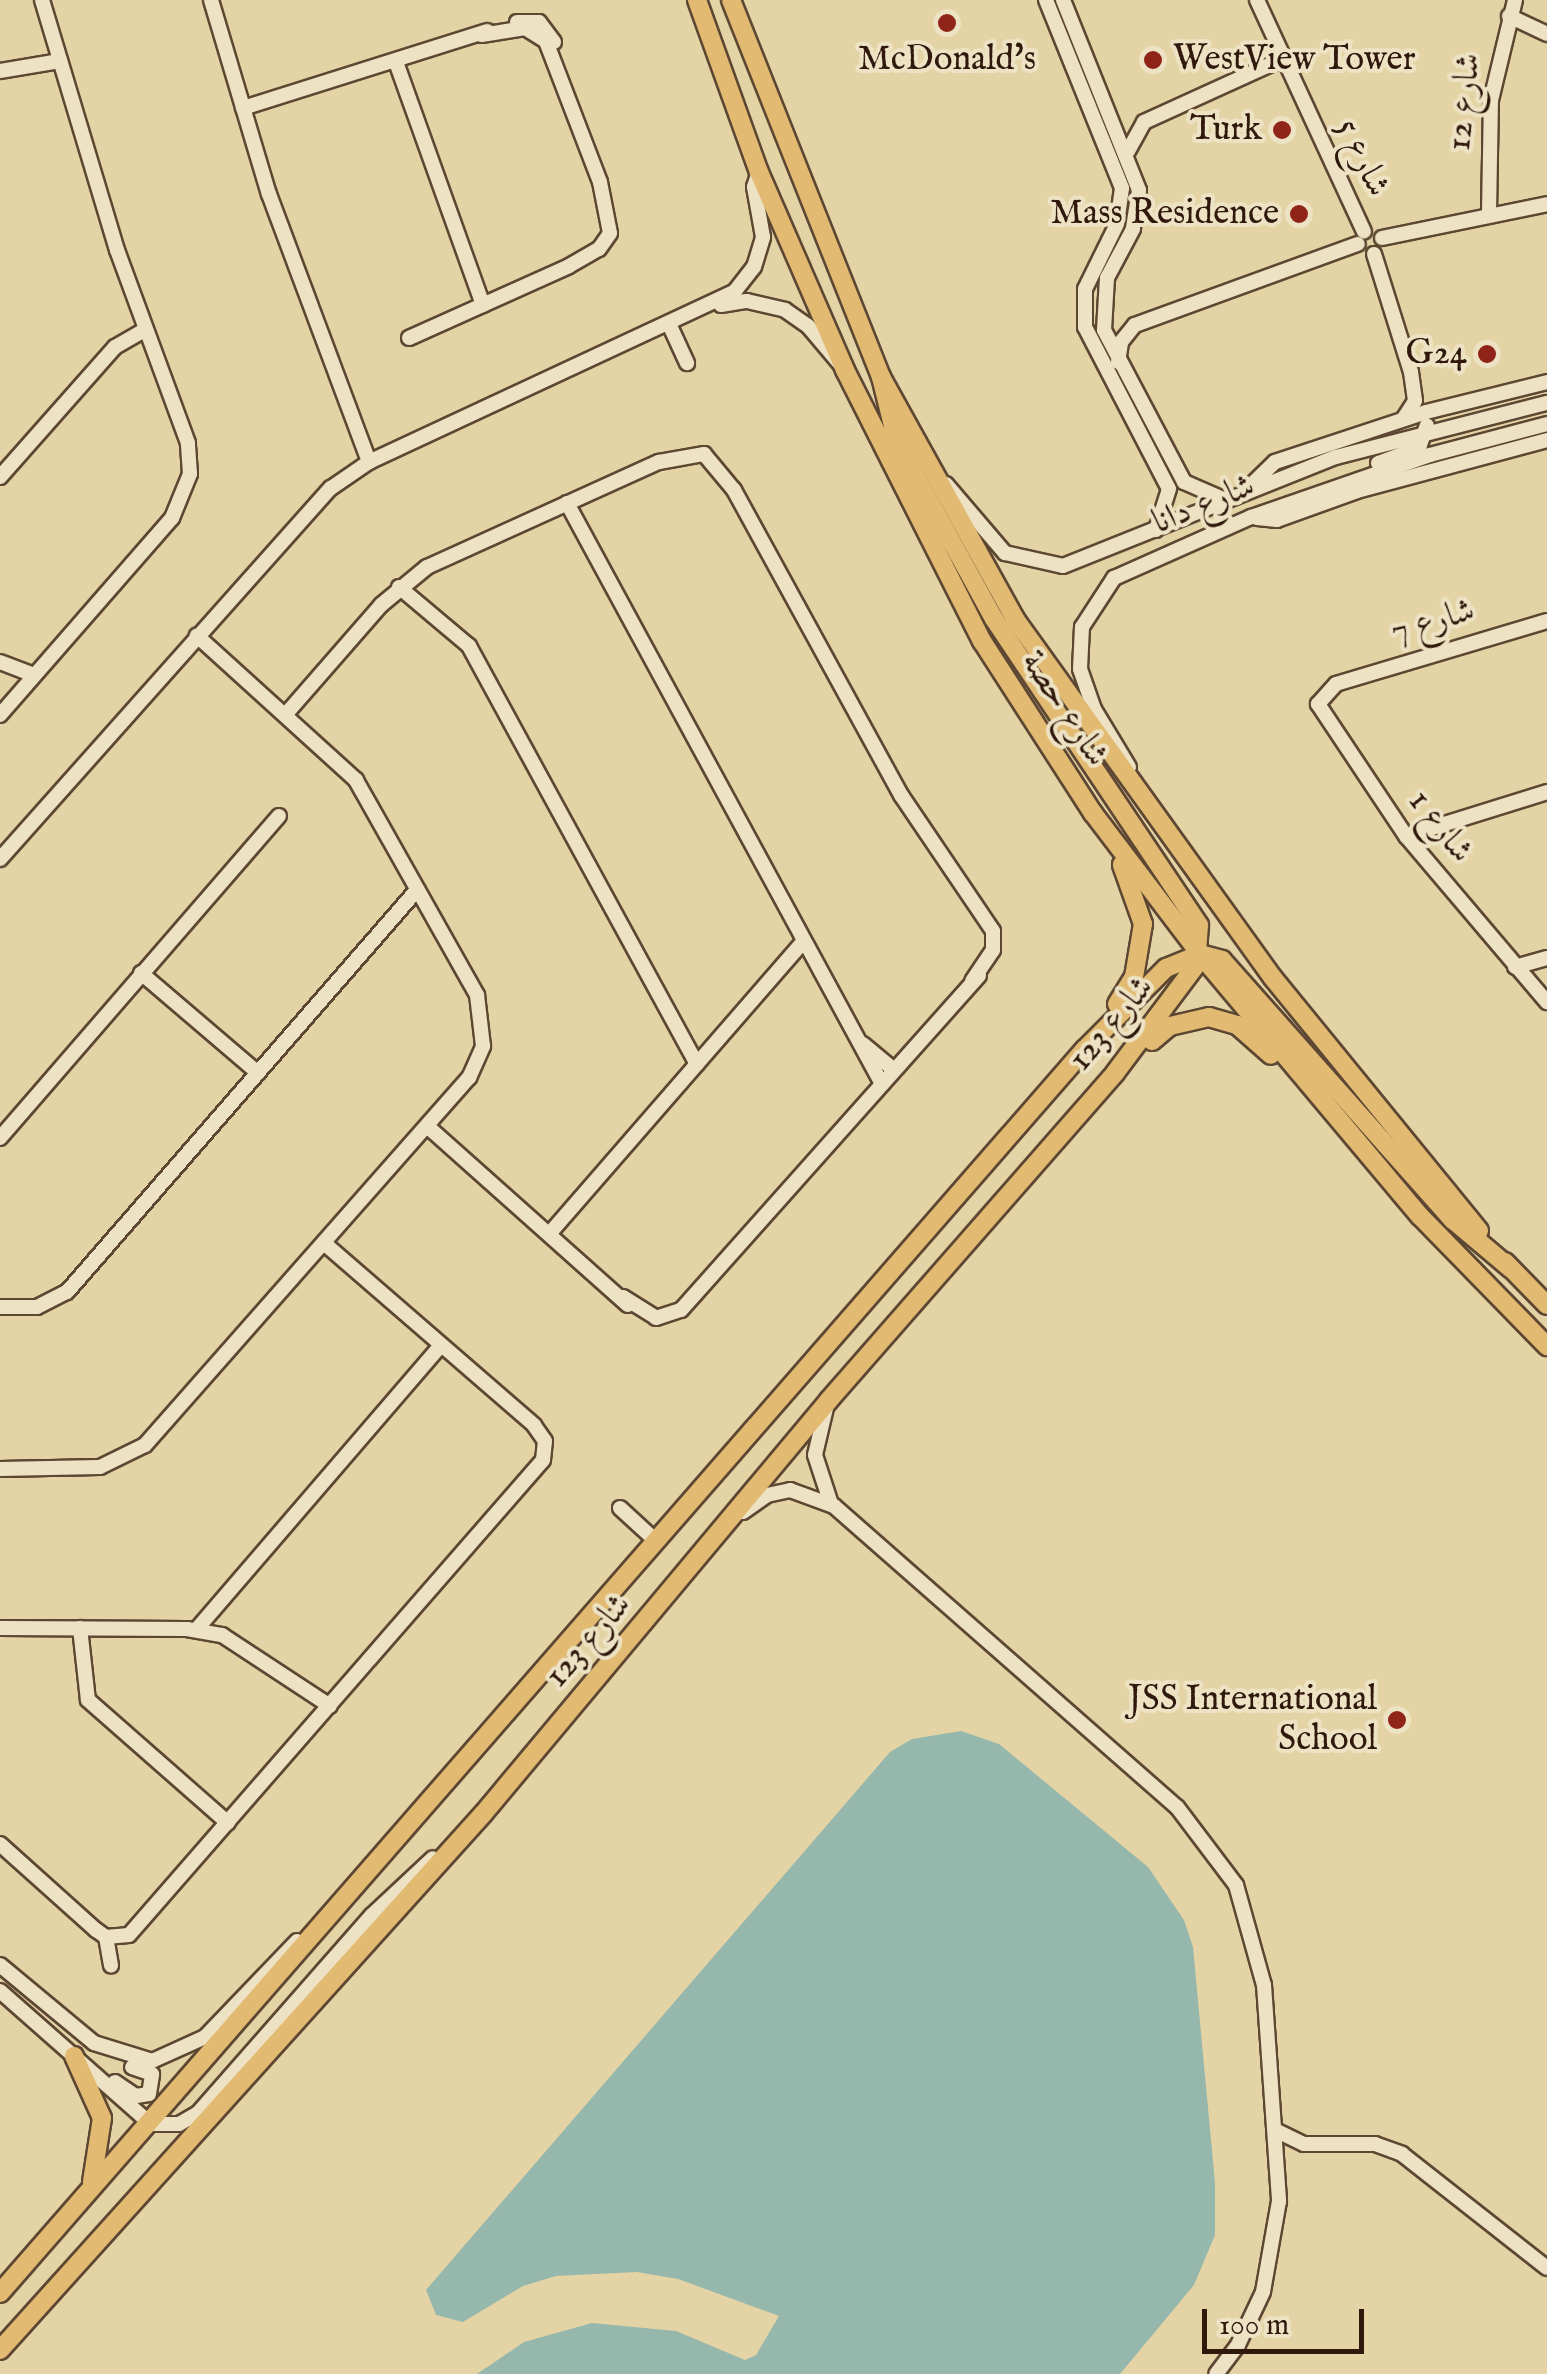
<!DOCTYPE html>
<meta charset="utf-8">
<style>
body{margin:0}
#map{position:relative;width:1547px;height:2374px;overflow:hidden;background:#e4d4a5;font-family:"IM FELL English",Amiri,serif}
div>[style]{position:absolute}
.water>*{inset:0;background:#96b7ac}
.roads{filter:drop-shadow(2px 0 #5d4733) drop-shadow(-2px 0 #5d4733) drop-shadow(0 2px #5d4733) drop-shadow(0 -2px #5d4733)}
.minor>*{height:14px;margin:-7px;padding:0 7px;transform-origin:7px;border-radius:7px;background:#ede3c4}
.major>*{height:18px;margin:-9px;padding:0 9px;transform-origin:9px;border-radius:9px;background:#e2ba72}
.dots>*{width:28px;height:28px;translate:-50% -50%;box-sizing:border-box;border:5px solid #ede3c4;border-radius:50%}
span{translate:-50% -50%;white-space:nowrap;text-align:center;line-height:1.15;-webkit-text-stroke:8px #ede3c4;paint-order:stroke}
.poi-label{font-size:35px;color:#30180d}
.left{translate:0 -50%;text-align:left}
.right{translate:-100% -50%;text-align:right}
.street-label{font-size:35px;color:#30180d}
.scale{position:absolute;left:1202px;top:2309px;width:162px;height:45px;box-sizing:border-box;border:5px solid #30180d;border-top:0;padding-left:12px;font-size:30px;line-height:35px;white-space:nowrap;color:#30180d;-webkit-text-stroke:8px #ede3c4;paint-order:stroke}
</style>
<div id="map">
<div class="water">
<div style="clip-path:polygon(961px 1731px,999px 1744px,1148px 1867px,1184px 1920px,1193px 1947px,1215px 2183px,1215px 2235px,1194px 2285px,1120px 2374px,477px 2374px,524px 2342px,592px 2323px,676px 2331px,745px 2360px,756px 2355px,779px 2316px,678px 2279px,637px 2272px,556px 2276px,523px 2286px,463px 2322px,436px 2315px,426px 2290px,890px 1752px,912px 1739px)"></div>
</div>
<div class="roads">
<div class="minor">
<div style="left:211px;top:0;width:202px;rotate:73.4deg"></div>
<div style="left:269px;top:194px;width:286px;rotate:69.5deg"></div>
<div style="left:1046px;top:0;width:203px;rotate:68deg"></div>
<div style="left:1122px;top:188px;width:36px;rotate:98deg"></div>
<div style="left:1117px;top:224px;width:72px;rotate:116.2deg"></div>
<div style="left:1085px;top:289px;width:38px;rotate:90deg"></div>
<div style="left:1085px;top:327px;width:182px;rotate:62.6deg"></div>
<div style="left:1169px;top:489px;width:43px;rotate:107.6deg"></div>
<div style="left:1063px;top:0;width:205px;rotate:68.2deg"></div>
<div style="left:1139px;top:190px;width:39px;rotate:99deg"></div>
<div style="left:1133px;top:229px;width:55px;rotate:118deg"></div>
<div style="left:1107px;top:278px;width:52px;rotate:93.3deg"></div>
<div style="left:1104px;top:330px;width:172px;rotate:62.2deg"></div>
<div style="left:1184px;top:482px;width:43px;rotate:23.6deg"></div>
<div style="left:1257px;top:0;width:255px;rotate:65.2deg"></div>
<div style="left:1509px;top:16px;width:42px;rotate:25.3deg"></div>
<div style="left:517px;top:22px;width:22px"></div>
<div style="left:539px;top:22px;width:25px;rotate:53deg"></div>
<div style="left:396px;top:62px;width:258px;rotate:70.3deg"></div>
<div style="left:0;top:71px;width:61px;rotate:-9.5deg"></div>
<div style="left:243px;top:108px;width:256px;rotate:-17.5deg"></div>
<div style="left:1128px;top:151px;width:33px;rotate:-61deg"></div>
<div style="left:1144px;top:122px;width:152px;rotate:-24.5deg"></div>
<div style="left:1489px;top:213px;width:113px;rotate:-89deg"></div>
<div style="left:1491px;top:100px;width:103px;rotate:-76.5deg"></div>
<div style="left:1382px;top:238px;width:168px;rotate:-11.6deg"></div>
<div style="left:1374px;top:254px;width:124px;rotate:72.6deg"></div>
<div style="left:1411px;top:372px;width:29px;rotate:82deg"></div>
<div style="left:1415px;top:401px;width:20px;rotate:123deg"></div>
<div style="left:721px;top:305px;width:26px;rotate:-9deg"></div>
<div style="left:747px;top:301px;width:39px;rotate:13deg"></div>
<div style="left:785px;top:310px;width:28px;rotate:35deg"></div>
<div style="left:808px;top:326px;width:57px;rotate:49.9deg"></div>
<div style="left:670px;top:326px;width:41px;rotate:65.3deg"></div>
<div style="left:409px;top:338px;width:175px;rotate:-24.2deg"></div>
<div style="left:569px;top:266px;width:34px;rotate:-30deg"></div>
<div style="left:599px;top:249px;width:19px;rotate:-55deg"></div>
<div style="left:610px;top:233px;width:52px;rotate:-101.1deg"></div>
<div style="left:600px;top:182px;width:151px;rotate:-111deg"></div>
<div style="left:546px;top:41px;width:25px;rotate:-148deg"></div>
<div style="left:525px;top:28px;width:44px;rotate:170.8deg"></div>
<div style="left:1118px;top:362px;width:20px;rotate:-81deg"></div>
<div style="left:1121px;top:342px;width:22px;rotate:-51deg"></div>
<div style="left:1135px;top:325px;width:237px;rotate:-20deg"></div>
<div style="left:1378px;top:463px;width:44px;rotate:-20.1deg"></div>
<div style="left:1419px;top:448px;width:24px;rotate:-71deg"></div>
<div style="left:0;top:477px;width:174px;rotate:-48.5deg"></div>
<div style="left:115px;top:347px;width:34px;rotate:-30deg"></div>
<div style="left:946px;top:484px;width:91px;rotate:49.5deg"></div>
<div style="left:1005px;top:553px;width:59px;rotate:12.6deg"></div>
<div style="left:1063px;top:566px;width:294px;rotate:-21.8deg"></div>
<div style="left:1336px;top:457px;width:218px;rotate:-14.4deg"></div>
<div style="left:1247px;top:489px;width:39px;rotate:-44deg"></div>
<div style="left:1275px;top:462px;width:159px;rotate:-18.3deg"></div>
<div style="left:1426px;top:412px;width:125px;rotate:-13.9deg"></div>
<div style="left:567px;top:503px;width:661px;rotate:61.53deg"></div>
<div style="left:1257px;top:518px;width:20px;rotate:6deg"></div>
<div style="left:1277px;top:520px;width:85px;rotate:-19.9deg"></div>
<div style="left:1357px;top:491px;width:197px;rotate:-15deg"></div>
<div style="left:399px;top:587px;width:92px;rotate:40.1deg"></div>
<div style="left:469px;top:646px;width:476px;rotate:61.4deg"></div>
<div style="left:1547px;top:621px;width:220px;rotate:163.4deg"></div>
<div style="left:1336px;top:684px;width:27px;rotate:132deg"></div>
<div style="left:1318px;top:704px;width:159px;rotate:56.3deg"></div>
<div style="left:1406px;top:836px;width:218px;rotate:49.7deg"></div>
<div style="left:0;top:662px;width:36px;rotate:21deg"></div>
<div style="left:286px;top:714px;width:145px;rotate:-48.9deg"></div>
<div style="left:381px;top:605px;width:60px;rotate:-39.6deg"></div>
<div style="left:427px;top:567px;width:255px;rotate:-24.4deg"></div>
<div style="left:659px;top:462px;width:46px;rotate:-10.1deg"></div>
<div style="left:704px;top:454px;width:47px;rotate:50.2deg"></div>
<div style="left:734px;top:490px;width:348px;rotate:61.3deg"></div>
<div style="left:901px;top:795px;width:164px;rotate:55.9deg"></div>
<div style="left:993px;top:931px;width:19px;rotate:90deg"></div>
<div style="left:993px;top:950px;width:37px;rotate:124deg"></div>
<div style="left:0;top:715px;width:262px;rotate:-48.9deg"></div>
<div style="left:172px;top:518px;width:48px;rotate:-67.8deg"></div>
<div style="left:190px;top:474px;width:31px;rotate:-94deg"></div>
<div style="left:188px;top:443px;width:206px;rotate:-110.2deg"></div>
<div style="left:117px;top:250px;width:261px;rotate:-106.7deg"></div>
<div style="left:1129px;top:767px;width:68px;rotate:-121.1deg"></div>
<div style="left:1094px;top:709px;width:42px;rotate:-109.3deg"></div>
<div style="left:1080px;top:669px;width:42px;rotate:-87.3deg"></div>
<div style="left:1082px;top:627px;width:59px;rotate:-56.9deg"></div>
<div style="left:1114px;top:578px;width:150px;rotate:-24deg"></div>
<div style="left:1251px;top:517px;width:189px;rotate:-19.1deg"></div>
<div style="left:1430px;top:455px;width:121px;rotate:-14.8deg"></div>
<div style="left:1406px;top:836px;width:148px;rotate:-17.3deg"></div>
<div style="left:0;top:859px;width:497px;rotate:-48.3deg"></div>
<div style="left:331px;top:488px;width:46px;rotate:-34.4deg"></div>
<div style="left:369px;top:462px;width:404px;rotate:-25deg"></div>
<div style="left:735px;top:291px;width:31px;rotate:-52deg"></div>
<div style="left:754px;top:267px;width:31px;rotate:-73deg"></div>
<div style="left:763px;top:237px;width:51px;rotate:-100.2deg"></div>
<div style="left:754px;top:187px;width:16px;rotate:-72deg"></div>
<div style="left:1515px;top:967px;width:33px;rotate:-16deg"></div>
<div style="left:141px;top:973px;width:154px;rotate:40.5deg"></div>
<div style="left:863px;top:1044px;width:40px;rotate:40deg"></div>
<div style="left:427px;top:1126px;width:269px;rotate:41.7deg"></div>
<div style="left:0;top:1138px;width:426px;rotate:-49.1deg"></div>
<div style="left:550px;top:1233px;width:387px;rotate:-49deg"></div>
<div style="left:623px;top:1297px;width:39px;rotate:32deg"></div>
<div style="left:656px;top:1318px;width:26px;rotate:-18deg"></div>
<div style="left:681px;top:1310px;width:448px;rotate:-48.3deg"></div>
<div style="left:0;top:1307px;width:37px"></div>
<div style="left:37px;top:1307px;width:34px;rotate:-27deg"></div>
<div style="left:67px;top:1292px;width:533px;rotate:-48.96deg"></div>
<div style="left:826px;top:1408px;width:48px;rotate:103.2deg"></div>
<div style="left:815px;top:1455px;width:48px;rotate:71.9deg"></div>
<div style="left:0;top:1469px;width:100px;rotate:-1.1deg"></div>
<div style="left:100px;top:1467px;width:50px;rotate:-26.1deg"></div>
<div style="left:145px;top:1445px;width:490px;rotate:-48.6deg"></div>
<div style="left:469px;top:1078px;width:35px;rotate:-66deg"></div>
<div style="left:483px;top:1046px;width:51px;rotate:-96.7deg"></div>
<div style="left:477px;top:995px;width:247px;rotate:-119.4deg"></div>
<div style="left:356px;top:780px;width:215px;rotate:-137.8deg"></div>
<div style="left:620px;top:1508px;width:49px;rotate:42.5deg"></div>
<div style="left:743px;top:1512px;width:29px;rotate:-35deg"></div>
<div style="left:767px;top:1495px;width:24px;rotate:-12deg"></div>
<div style="left:790px;top:1490px;width:47px;rotate:20deg"></div>
<div style="left:834px;top:1506px;width:456px;rotate:41.3deg"></div>
<div style="left:1177px;top:1807px;width:98px;rotate:52.9deg"></div>
<div style="left:1236px;top:1885px;width:104px;rotate:74.4deg"></div>
<div style="left:1264px;top:1985px;width:217px;rotate:86deg"></div>
<div style="left:1279px;top:2201px;width:92px;rotate:100deg"></div>
<div style="left:1263px;top:2292px;width:59px;rotate:115.3deg"></div>
<div style="left:1238px;top:2345px;width:36px;rotate:127deg"></div>
<div style="left:0;top:1628px;width:187px;rotate:0.3deg"></div>
<div style="left:187px;top:1629px;width:36px;rotate:10deg"></div>
<div style="left:222px;top:1635px;width:129px;rotate:33.3deg"></div>
<div style="left:80px;top:1628px;width:72px;rotate:83.7deg"></div>
<div style="left:88px;top:1700px;width:186px;rotate:41.3deg"></div>
<div style="left:196px;top:1630px;width:373px;rotate:-49.3deg"></div>
<div style="left:0;top:1844px;width:129px;rotate:41.9deg"></div>
<div style="left:96px;top:1930px;width:12px;rotate:35deg"></div>
<div style="left:106px;top:1937px;width:23px;rotate:-5deg"></div>
<div style="left:129px;top:1935px;width:630px;rotate:-48.93deg"></div>
<div style="left:543px;top:1460px;width:19px;rotate:-84deg"></div>
<div style="left:545px;top:1441px;width:19px;rotate:-125deg"></div>
<div style="left:534px;top:1425px;width:278px;rotate:-139.1deg"></div>
<div style="left:106px;top:1937px;width:29px;rotate:80deg"></div>
<div style="left:0;top:1965px;width:122px;rotate:39.7deg"></div>
<div style="left:94px;top:2043px;width:61px;rotate:17.2deg"></div>
<div style="left:152px;top:2061px;width:58px;rotate:-24.4deg"></div>
<div style="left:205px;top:2037px;width:133px;rotate:-46.2deg"></div>
<div style="left:0;top:1991px;width:201px;rotate:41.4deg"></div>
<div style="left:151px;top:2124px;width:28px"></div>
<div style="left:179px;top:2124px;width:22px;rotate:-30deg"></div>
<div style="left:198px;top:2113px;width:264px;rotate:-48.7deg"></div>
<div style="left:372px;top:1915px;width:83px;rotate:-43.1deg"></div>
<div style="left:115px;top:2082px;width:25px;rotate:34deg"></div>
<div style="left:136px;top:2096px;width:13px;rotate:-9deg"></div>
<div style="left:149px;top:2094px;width:20px;rotate:-81deg"></div>
<div style="left:152px;top:2074px;width:21px;rotate:-161deg"></div>
<div style="left:1275px;top:2130px;width:32px;rotate:26deg"></div>
<div style="left:1304px;top:2144px;width:71px"></div>
<div style="left:1375px;top:2144px;width:29px;rotate:20deg"></div>
<div style="left:1402px;top:2154px;width:184px;rotate:38.2deg"></div>
</div>
<div class="major">
<div style="left:697px;top:0;width:183px;rotate:70.2deg"></div>
<div style="left:759px;top:172px;width:216px;rotate:66.5deg"></div>
<div style="left:845px;top:370px;width:304px;rotate:63.2deg"></div>
<div style="left:982px;top:641px;width:205px;rotate:57.2deg"></div>
<div style="left:1093px;top:813px;width:177px;rotate:52.8deg"></div>
<div style="left:1200px;top:954px;width:342px;rotate:50deg"></div>
<div style="left:1420px;top:1216px;width:182px;rotate:45.7deg"></div>
<div style="left:731px;top:0;width:406px;rotate:68.3deg"></div>
<div style="left:881px;top:377px;width:277px;rotate:61deg"></div>
<div style="left:1015px;top:619px;width:442px;rotate:54.3deg"></div>
<div style="left:1273px;top:978px;width:326px;rotate:50.8deg"></div>
<div style="left:1117px;top:1004px;width:32px;rotate:-58deg"></div>
<div style="left:1134px;top:977px;width:54px;rotate:-80.4deg"></div>
<div style="left:1143px;top:924px;width:63px;rotate:-109.6deg"></div>
<div style="left:1152px;top:1041px;width:23px;rotate:-40deg"></div>
<div style="left:1170px;top:1026px;width:40px;rotate:-13deg"></div>
<div style="left:1209px;top:1017px;width:29px;rotate:16deg"></div>
<div style="left:1237px;top:1025px;width:45px;rotate:41.4deg"></div>
<div style="left:1505px;top:1262px;width:60px;rotate:45.7deg"></div>
<div style="left:74px;top:2056px;width:68px;rotate:65.7deg"></div>
<div style="left:102px;top:2118px;width:65px;rotate:98.9deg"></div>
<div style="left:0;top:2293px;width:1651px;rotate:-48.91deg"></div>
<div style="left:1085px;top:1049px;width:115px;rotate:-45deg"></div>
<div style="left:1166px;top:968px;width:37px;rotate:-22deg"></div>
<div style="left:1200px;top:954px;width:23px;rotate:15deg"></div>
<div style="left:1222px;top:960px;width:348px;rotate:48.4deg"></div>
<div style="left:1453px;top:1220px;width:75px;rotate:40.1deg"></div>
<div style="left:0;top:2350px;width:722px;rotate:-47.98deg"></div>
<div style="left:483px;top:1814px;width:540px;rotate:-50.11deg"></div>
<div style="left:829px;top:1400px;width:434px;rotate:-48.8deg"></div>
<div style="left:1115px;top:1073px;width:135px;rotate:-53.1deg"></div>
<div style="left:1196px;top:965px;width:40px;rotate:-85.7deg"></div>
<div style="left:1199px;top:925px;width:368px;rotate:-123.8deg"></div>
<div style="left:994px;top:619px;width:202px;rotate:-118.7deg"></div>
<div style="left:897px;top:442px;width:67px;rotate:-103.8deg"></div>
</div>
</div>
<div class="dots">
<div style="left:947px;top:23px;background:#8f2418"></div>
<div style="left:1153px;top:60px;background:#8f2418"></div>
<div style="left:1282px;top:130px;background:#8f2418"></div>
<div style="left:1299px;top:214px;background:#8f2418"></div>
<div style="left:1487px;top:354px;background:#8f2418"></div>
<div style="left:1397px;top:1720px;background:#8f2418"></div>
</div>
<div class="poi-label">
<span style="left:947px;top:60px">McDonald's</span>
<span class="left" style="left:1173px;top:60px">WestView Tower</span>
<span class="right" style="left:1262px;top:130px">Turk</span>
<span class="right" style="left:1279px;top:214px">Mass Residence</span>
<span class="right" style="left:1467px;top:354px">G24</span>
<span class="right" style="left:1377px;top:1720px">JSS International<br>School</span>
</div>
<div class="street-label">
<span style="left:1465px;top:102px;rotate:-84deg">شارع 12</span>
<span style="left:1362px;top:158px;rotate:65deg">شارع 5</span>
<span style="left:1204px;top:505px;rotate:-22deg">شارع دانا</span>
<span style="left:1433px;top:622px;rotate:-16deg">شارع 7</span>
<span style="left:1064px;top:709px;rotate:57deg">شارع حصة</span>
<span style="left:1440px;top:827px;rotate:52deg">شارع 1</span>
<span style="left:1112px;top:1024px;rotate:-50deg">شارع 123</span>
<span style="left:589px;top:1641px;rotate:-49deg">شارع 123</span>
</div>
<div class="scale">100 m</div>
</div>
